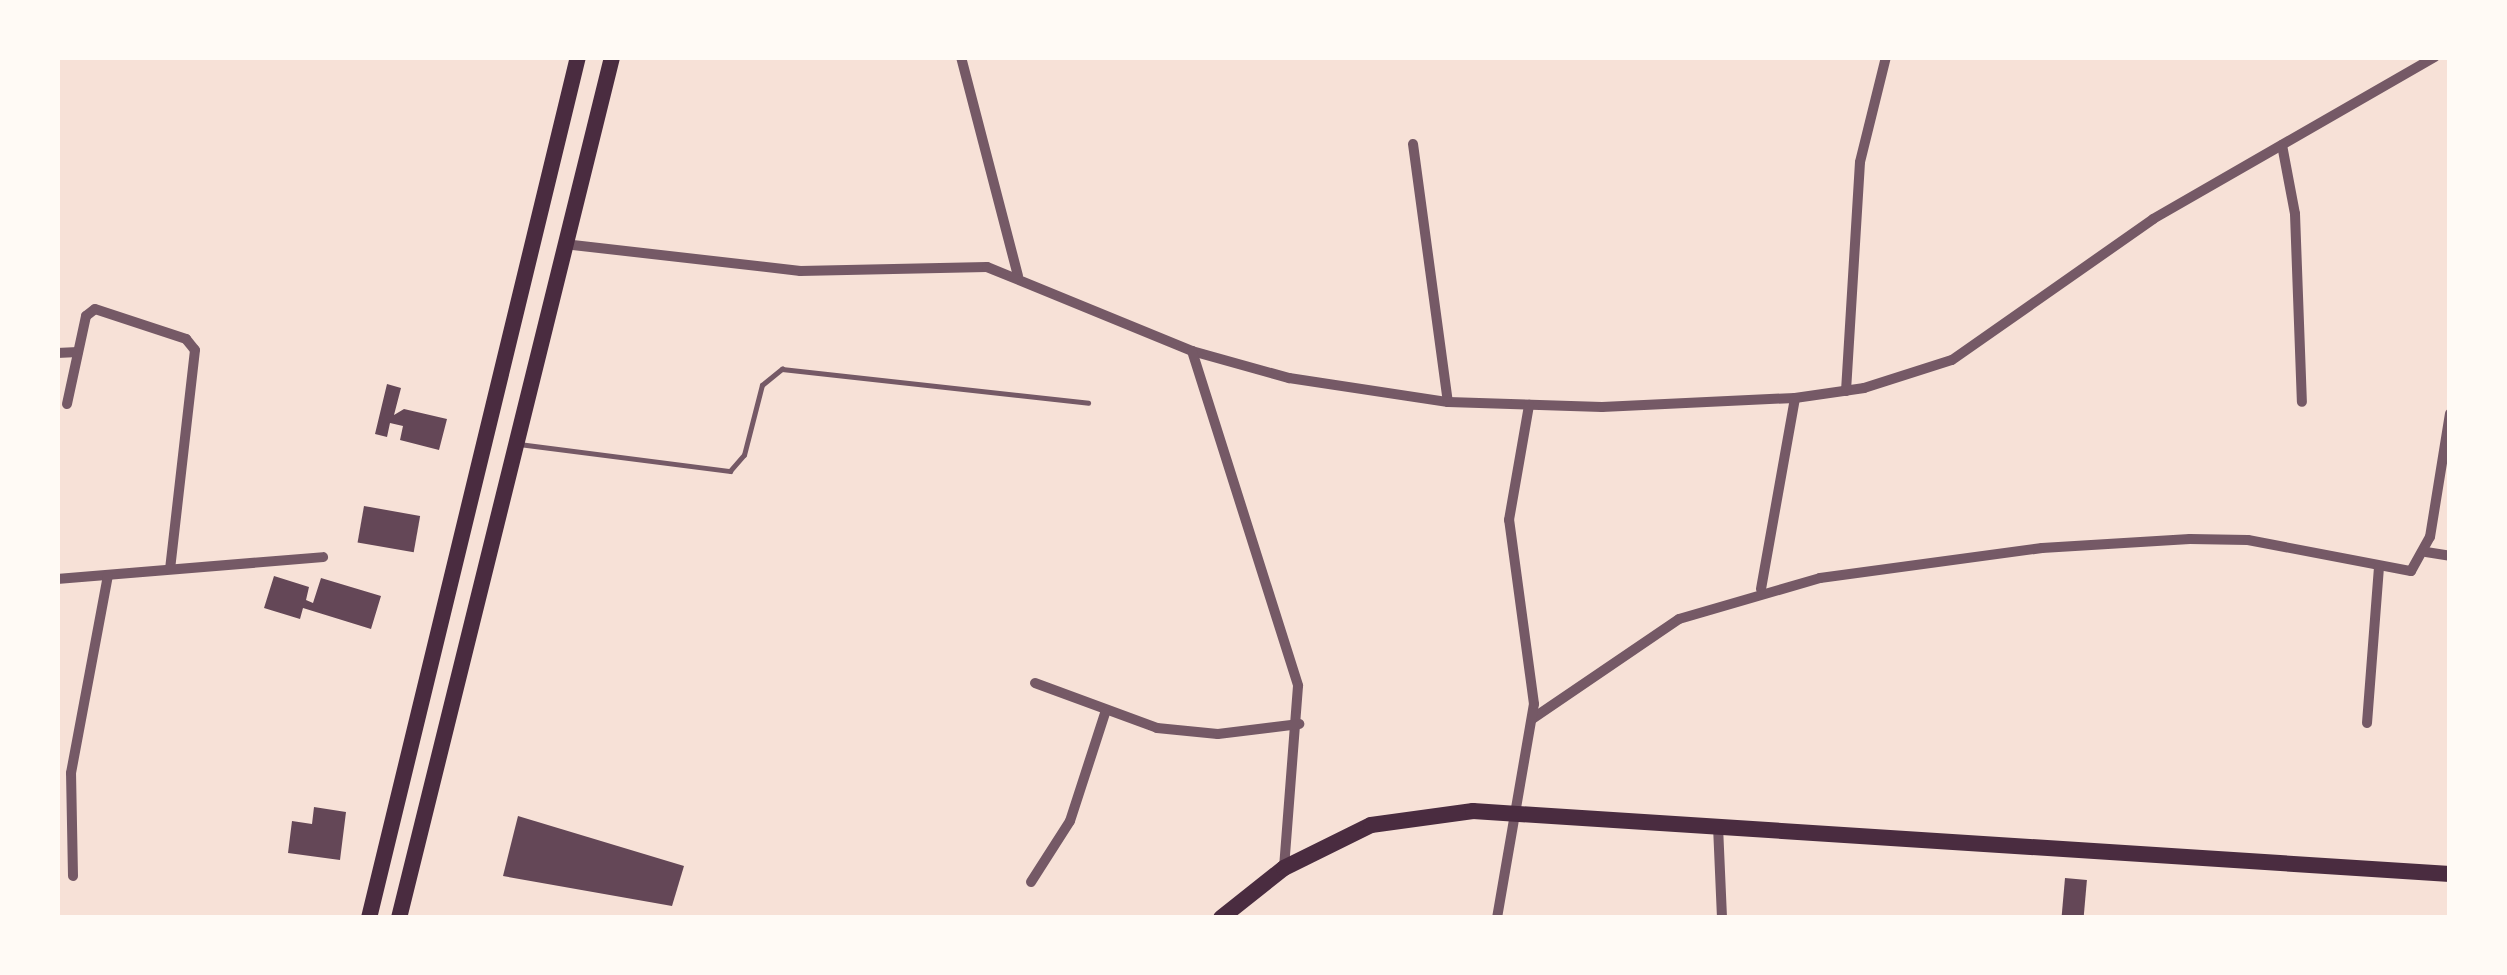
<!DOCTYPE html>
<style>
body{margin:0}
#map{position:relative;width:2507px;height:975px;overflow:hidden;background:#f7e1d7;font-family:"Exo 2",sans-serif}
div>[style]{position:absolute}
.building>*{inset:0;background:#644757;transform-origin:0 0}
.service>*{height:4.5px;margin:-2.25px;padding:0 2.25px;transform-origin:2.25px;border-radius:2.25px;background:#755966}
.minor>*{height:10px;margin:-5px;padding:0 5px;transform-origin:5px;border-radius:5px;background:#755966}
.trunk>*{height:16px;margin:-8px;padding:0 8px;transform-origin:8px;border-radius:8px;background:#4a2c40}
span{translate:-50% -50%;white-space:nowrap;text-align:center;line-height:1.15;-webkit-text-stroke:12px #fffaf5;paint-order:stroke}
.frame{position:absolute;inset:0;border:60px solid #fffaf5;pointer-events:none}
</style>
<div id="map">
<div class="building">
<div style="clip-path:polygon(387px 384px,401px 388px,394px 415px,404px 409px,447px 419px,439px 450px,400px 440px,403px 426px,390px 423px,387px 437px,375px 434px)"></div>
<div style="left:364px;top:506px;width:57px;height:37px;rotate:10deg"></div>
<div style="clip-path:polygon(274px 576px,309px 587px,306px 600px,313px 603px,321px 578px,381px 596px,371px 629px,303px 608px,300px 619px,264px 608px)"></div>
<div style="clip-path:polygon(314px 807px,346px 812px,340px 860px,288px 853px,292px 821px,312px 824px)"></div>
<div style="clip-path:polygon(518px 816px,684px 866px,672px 906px,503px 876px)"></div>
<div style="left:2065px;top:878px;width:22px;height:40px;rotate:5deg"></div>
</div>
<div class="service">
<div style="left:519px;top:444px;width:213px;rotate:7.3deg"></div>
<div style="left:730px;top:471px;width:21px;rotate:-49deg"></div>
<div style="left:744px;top:455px;width:72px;rotate:-75.6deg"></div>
<div style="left:762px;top:385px;width:26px;rotate:-39deg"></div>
<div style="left:782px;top:369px;width:308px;rotate:6.3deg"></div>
</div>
<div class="minor">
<div style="left:961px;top:57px;width:226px;rotate:75.4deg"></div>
<div style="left:1413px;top:144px;width:260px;rotate:82.3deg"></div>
<div style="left:2282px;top:145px;width:70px;rotate:79.3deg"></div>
<div style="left:2295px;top:214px;width:188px;rotate:87.9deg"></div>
<div style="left:564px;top:244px;width:238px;rotate:6.5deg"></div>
<div style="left:800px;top:271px;width:187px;rotate:-1.2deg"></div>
<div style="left:987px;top:267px;width:222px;rotate:22.3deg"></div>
<div style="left:1192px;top:351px;width:101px;rotate:15.6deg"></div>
<div style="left:1289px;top:378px;width:161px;rotate:8.6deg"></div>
<div style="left:1448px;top:402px;width:154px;rotate:1.9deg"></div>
<div style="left:1602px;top:407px;width:193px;rotate:-2.7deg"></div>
<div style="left:1795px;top:398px;width:70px;rotate:-8.2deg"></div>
<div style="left:1864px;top:388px;width:92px;rotate:-17.7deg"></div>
<div style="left:1952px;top:360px;width:246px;rotate:-35deg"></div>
<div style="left:2153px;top:219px;width:325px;rotate:-29.9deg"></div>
<div style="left:1192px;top:351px;width:351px;rotate:72.4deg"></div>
<div style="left:1298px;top:686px;width:183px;rotate:94.4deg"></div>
<div style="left:57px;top:353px;width:21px;rotate:-3deg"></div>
<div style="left:1846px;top:391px;width:229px;rotate:-86.5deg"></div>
<div style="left:1860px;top:162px;width:108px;rotate:-76.1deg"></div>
<div style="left:67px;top:404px;width:90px;rotate:-77.8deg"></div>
<div style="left:86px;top:316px;width:11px;rotate:-38deg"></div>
<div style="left:95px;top:309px;width:96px;rotate:18.2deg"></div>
<div style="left:186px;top:339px;width:14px;rotate:51deg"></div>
<div style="left:195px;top:350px;width:220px;rotate:96.5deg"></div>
<div style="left:2426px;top:552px;width:24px;rotate:9deg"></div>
<div style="left:57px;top:579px;width:267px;rotate:-4.7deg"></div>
<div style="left:1761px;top:589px;width:194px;rotate:-79.9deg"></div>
<div style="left:1035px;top:683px;width:130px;rotate:20.2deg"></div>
<div style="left:1157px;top:728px;width:61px;rotate:5.6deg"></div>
<div style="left:1218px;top:734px;width:82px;rotate:-7deg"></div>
<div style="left:1532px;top:719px;width:178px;rotate:-34.2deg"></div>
<div style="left:1679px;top:619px;width:147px;rotate:-16.2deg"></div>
<div style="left:1820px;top:578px;width:224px;rotate:-7.7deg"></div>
<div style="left:2042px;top:548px;width:148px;rotate:-3.5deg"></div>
<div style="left:2190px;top:539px;width:58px;rotate:1deg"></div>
<div style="left:2248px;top:540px;width:166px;rotate:10.8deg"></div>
<div style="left:2411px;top:571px;width:39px;rotate:-61deg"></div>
<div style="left:2430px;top:537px;width:125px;rotate:-80.8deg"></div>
<div style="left:2367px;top:723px;width:156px;rotate:-85.6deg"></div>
<div style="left:1718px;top:826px;width:92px;rotate:87.5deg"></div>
<div style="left:73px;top:876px;width:103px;rotate:-91.1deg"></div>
<div style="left:71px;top:773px;width:201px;rotate:-79.4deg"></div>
<div style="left:1031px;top:882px;width:72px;rotate:-57.4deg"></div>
<div style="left:1070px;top:821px;width:114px;rotate:-72deg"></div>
<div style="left:1497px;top:918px;width:217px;rotate:-80.2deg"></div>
<div style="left:1534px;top:704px;width:186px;rotate:-97.7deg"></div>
<div style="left:1509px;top:520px;width:117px;rotate:-80.1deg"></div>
</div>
<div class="trunk">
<div style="left:369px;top:918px;width:886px;rotate:-76.36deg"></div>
<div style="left:399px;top:918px;width:887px;rotate:-76.1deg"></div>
<div style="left:1221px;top:918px;width:80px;rotate:-38.4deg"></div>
<div style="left:1284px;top:868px;width:97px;rotate:-26.3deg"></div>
<div style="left:1371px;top:825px;width:103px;rotate:-7.8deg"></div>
<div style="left:1473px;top:811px;width:979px;rotate:3.69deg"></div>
</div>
<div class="frame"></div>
</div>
